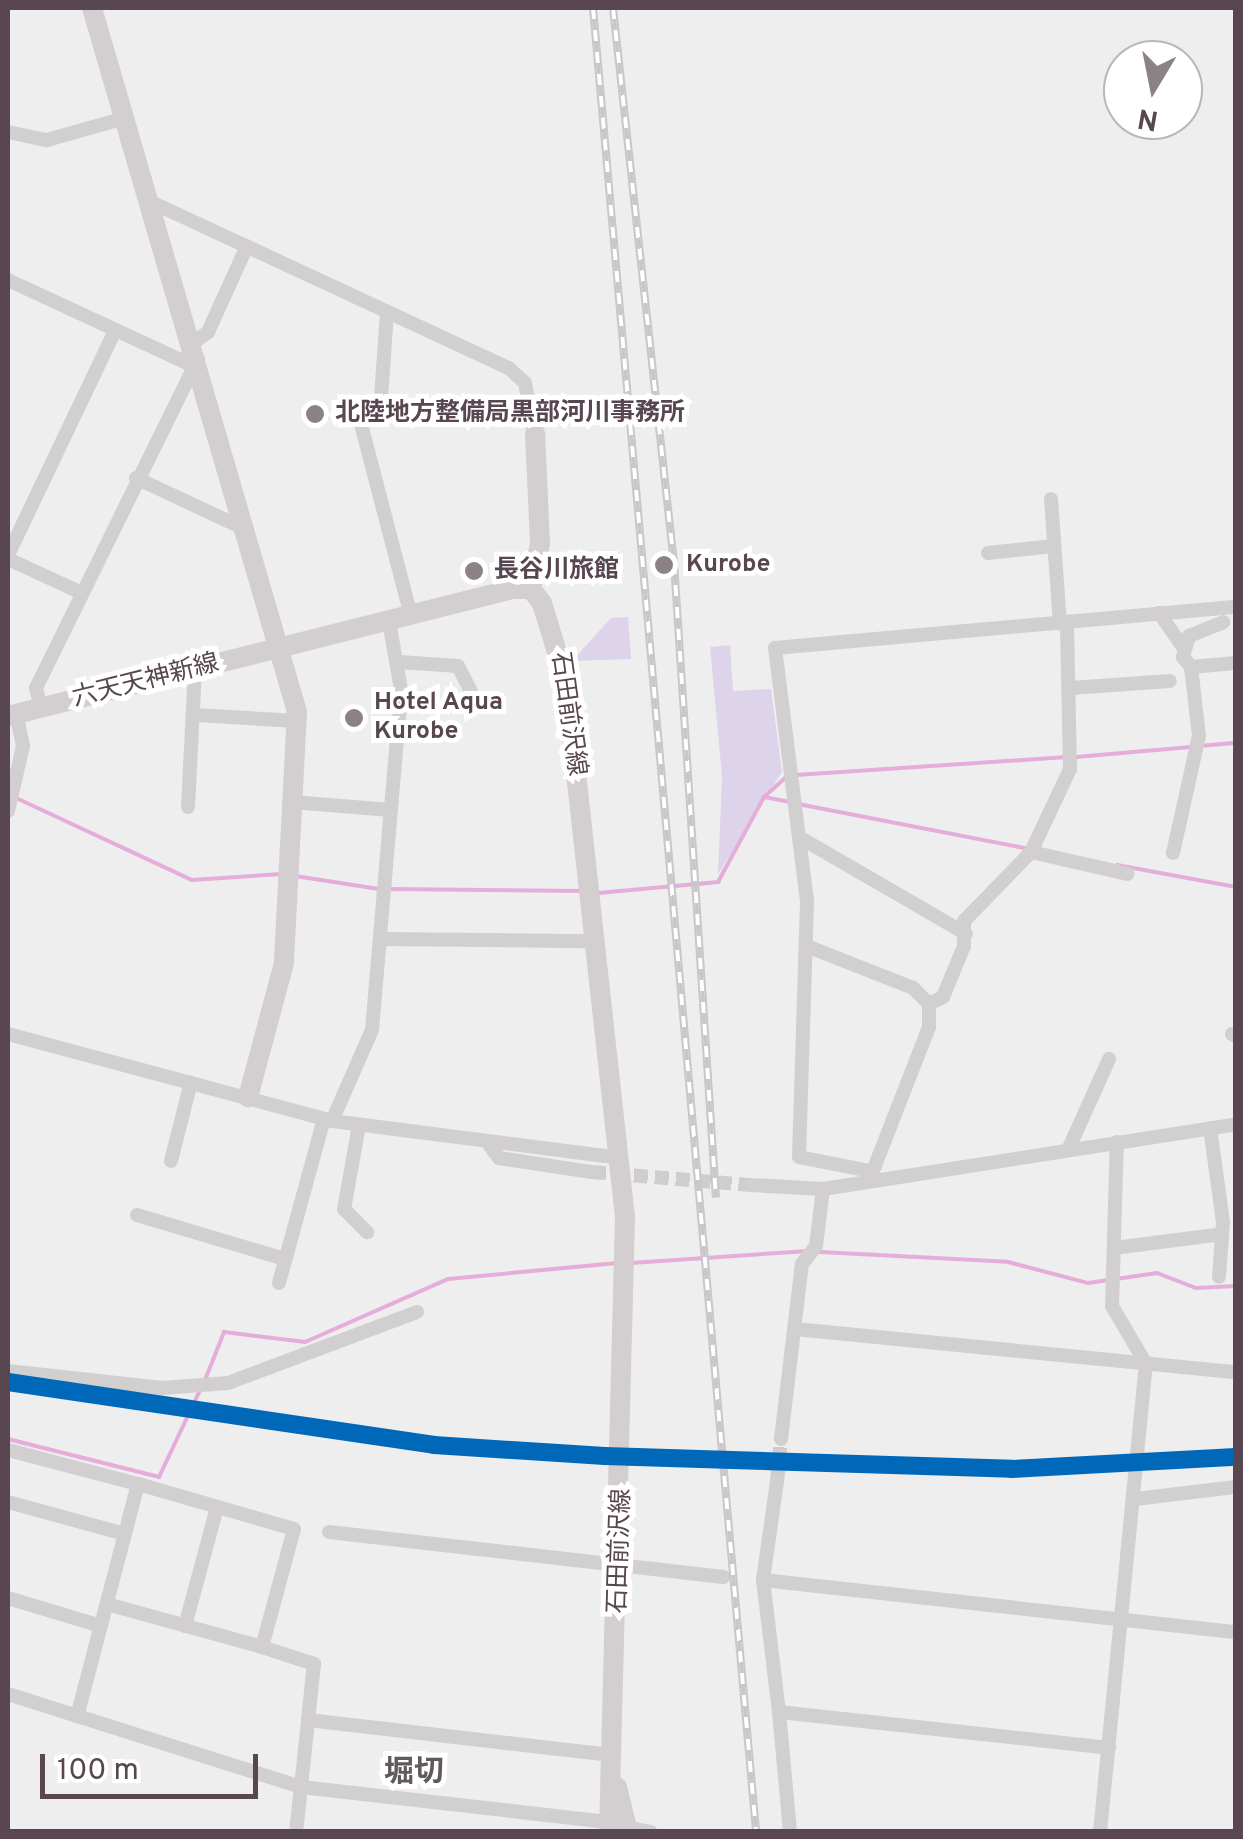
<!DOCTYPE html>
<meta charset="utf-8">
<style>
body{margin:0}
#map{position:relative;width:1243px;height:1839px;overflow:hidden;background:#eee;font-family:Overpass,"Noto Sans JP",sans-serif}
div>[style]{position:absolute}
.green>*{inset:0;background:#ddd4eb}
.stream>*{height:4px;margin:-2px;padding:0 2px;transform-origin:2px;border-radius:2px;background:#e5add9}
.street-tunnel>*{height:14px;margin-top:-7px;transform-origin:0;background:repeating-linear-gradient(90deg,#d0cdce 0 14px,transparent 0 21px)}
.street>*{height:14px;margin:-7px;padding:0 7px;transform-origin:7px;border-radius:7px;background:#d2cfd0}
.secondary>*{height:20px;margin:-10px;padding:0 10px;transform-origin:10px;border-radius:10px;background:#d3ced0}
.rail>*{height:8px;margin-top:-4px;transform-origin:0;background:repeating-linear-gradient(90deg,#fff 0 11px,#c9c7c9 0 22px);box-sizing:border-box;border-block:2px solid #c9c7c9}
.rail-1>*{height:18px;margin:-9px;padding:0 9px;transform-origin:9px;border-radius:9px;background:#0068b9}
.dots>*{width:28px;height:28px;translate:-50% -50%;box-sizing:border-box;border:5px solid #fff;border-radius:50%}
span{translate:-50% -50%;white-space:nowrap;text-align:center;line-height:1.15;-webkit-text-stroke:10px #fff;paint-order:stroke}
.poi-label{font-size:25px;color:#584750;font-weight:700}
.left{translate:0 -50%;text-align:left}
.street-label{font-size:25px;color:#584750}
.quarter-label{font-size:30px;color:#615a5d;font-weight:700}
.frame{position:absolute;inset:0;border:10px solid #584750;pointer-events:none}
.north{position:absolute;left:1103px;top:40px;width:100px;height:100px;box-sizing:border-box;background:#fff;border:2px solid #bcb5b9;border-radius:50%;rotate:190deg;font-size:28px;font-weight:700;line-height:40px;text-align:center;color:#584750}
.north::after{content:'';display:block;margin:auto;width:35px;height:45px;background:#8c8187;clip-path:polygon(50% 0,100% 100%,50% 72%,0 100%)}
.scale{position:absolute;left:40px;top:1754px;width:218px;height:45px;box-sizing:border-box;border:5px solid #584750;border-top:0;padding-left:12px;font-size:30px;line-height:35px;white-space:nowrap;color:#584750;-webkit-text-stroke:8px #fff;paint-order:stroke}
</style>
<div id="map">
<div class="green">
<div style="clip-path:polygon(628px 617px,631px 659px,572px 661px,611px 618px)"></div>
<div style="clip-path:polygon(730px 645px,733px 691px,771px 689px,782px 772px,718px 874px,722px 776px,710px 647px)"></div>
</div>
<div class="stream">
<div style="left:1200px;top:746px;width:36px;rotate:-5deg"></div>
<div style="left:1076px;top:757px;width:115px;rotate:-5deg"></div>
<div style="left:796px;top:775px;width:271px;rotate:-3.8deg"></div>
<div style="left:14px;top:797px;width:196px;rotate:25deg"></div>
<div style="left:192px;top:880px;width:89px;rotate:-3.9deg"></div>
<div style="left:764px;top:797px;width:25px;rotate:11deg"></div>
<div style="left:798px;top:804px;width:235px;rotate:11deg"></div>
<div style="left:1117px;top:865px;width:121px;rotate:10.5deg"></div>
<div style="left:295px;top:876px;width:85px;rotate:8.8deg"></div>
<div style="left:388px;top:889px;width:196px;rotate:0.6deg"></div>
<div style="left:598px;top:893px;width:121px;rotate:-5.2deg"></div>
<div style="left:718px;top:882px;width:97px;rotate:-61.6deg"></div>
<div style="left:764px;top:797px;width:31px;rotate:-42deg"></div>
<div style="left:820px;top:1252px;width:188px;rotate:3deg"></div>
<div style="left:1008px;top:1262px;width:83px;rotate:14.7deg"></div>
<div style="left:1088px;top:1283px;width:70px;rotate:-8.2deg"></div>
<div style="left:1157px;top:1273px;width:42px;rotate:21deg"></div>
<div style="left:1196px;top:1288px;width:40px;rotate:-2.9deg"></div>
<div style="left:631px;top:1263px;width:174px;rotate:-3.9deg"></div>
<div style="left:205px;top:1380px;width:52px;rotate:-68.4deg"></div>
<div style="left:224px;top:1332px;width:82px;rotate:7deg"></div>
<div style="left:305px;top:1342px;width:156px;rotate:-23.8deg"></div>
<div style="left:448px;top:1279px;width:170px;rotate:-5.4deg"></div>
<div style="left:8px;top:1439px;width:156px;rotate:14.1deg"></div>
<div style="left:159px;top:1477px;width:98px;rotate:-64.7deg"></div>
</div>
<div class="street-tunnel">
<div style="left:592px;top:1172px;width:160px;rotate:4.7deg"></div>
<div style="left:777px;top:1482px;width:43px;rotate:-84.7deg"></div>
</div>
<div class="street">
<div style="left:8px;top:132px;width:40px;rotate:12deg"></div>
<div style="left:47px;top:140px;width:81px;rotate:-15.8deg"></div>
<div style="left:151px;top:202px;width:395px;rotate:24.9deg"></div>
<div style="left:509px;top:368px;width:22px;rotate:43deg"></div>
<div style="left:525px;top:383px;width:51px;rotate:78.7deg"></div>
<div style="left:8px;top:280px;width:200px;rotate:24.9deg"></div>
<div style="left:387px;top:312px;width:85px;rotate:94deg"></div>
<div style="left:381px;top:397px;width:34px;rotate:127deg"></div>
<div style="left:361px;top:424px;width:198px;rotate:75.4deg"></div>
<div style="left:193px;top:343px;width:19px;rotate:-36deg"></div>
<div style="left:208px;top:332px;width:94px;rotate:-65.6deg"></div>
<div style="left:136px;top:478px;width:120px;rotate:25.1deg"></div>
<div style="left:1051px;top:499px;width:125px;rotate:85.9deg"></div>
<div style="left:988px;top:553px;width:66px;rotate:-6.1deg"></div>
<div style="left:8px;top:555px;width:248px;rotate:-64.5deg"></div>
<div style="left:8px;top:559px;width:81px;rotate:24.7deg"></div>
<div style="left:1159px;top:613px;width:42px;rotate:54.8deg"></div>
<div style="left:399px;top:662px;width:59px;rotate:3.9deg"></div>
<div style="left:458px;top:666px;width:28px;rotate:63deg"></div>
<div style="left:1191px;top:667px;width:13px;rotate:-129deg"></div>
<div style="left:1183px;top:657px;width:22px;rotate:-74deg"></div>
<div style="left:1189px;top:636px;width:37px;rotate:-22deg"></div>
<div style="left:1071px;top:688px;width:99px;rotate:-4deg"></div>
<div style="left:41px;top:708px;width:21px;rotate:-104deg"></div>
<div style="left:36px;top:688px;width:367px;rotate:-63.8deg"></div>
<div style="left:196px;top:715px;width:101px;rotate:3.4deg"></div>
<div style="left:292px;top:802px;width:99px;rotate:4.6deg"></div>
<div style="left:188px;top:807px;width:138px;rotate:-87.1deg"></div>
<div style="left:8px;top:811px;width:67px;rotate:-77deg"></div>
<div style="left:23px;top:746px;width:33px;rotate:-102deg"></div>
<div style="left:799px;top:837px;width:193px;rotate:30.1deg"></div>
<div style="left:1031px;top:852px;width:99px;rotate:12.8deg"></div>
<div style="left:1173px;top:853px;width:120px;rotate:-77.5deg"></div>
<div style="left:1199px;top:736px;width:69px;rotate:-96.6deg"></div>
<div style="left:1191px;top:667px;width:45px;rotate:-5.1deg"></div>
<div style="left:380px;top:939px;width:208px;rotate:0.6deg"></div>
<div style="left:809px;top:947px;width:112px;rotate:21.5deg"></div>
<div style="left:913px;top:988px;width:23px;rotate:45deg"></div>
<div style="left:8px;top:1034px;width:335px;rotate:15deg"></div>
<div style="left:332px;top:1121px;width:289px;rotate:7.3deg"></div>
<div style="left:1232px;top:1034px;width:4px;rotate:27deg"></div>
<div style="left:332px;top:1121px;width:99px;rotate:-66.3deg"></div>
<div style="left:372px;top:1030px;width:341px;rotate:-85.1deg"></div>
<div style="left:401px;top:690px;width:70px;rotate:-99.9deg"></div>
<div style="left:359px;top:1125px;width:85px;rotate:100.1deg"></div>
<div style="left:344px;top:1209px;width:33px;rotate:45deg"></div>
<div style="left:1210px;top:1128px;width:95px;rotate:82.1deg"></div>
<div style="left:1223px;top:1222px;width:55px;rotate:94.2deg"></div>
<div style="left:490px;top:1146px;width:15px;rotate:53deg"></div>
<div style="left:499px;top:1158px;width:94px;rotate:8.6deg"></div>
<div style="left:1068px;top:1150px;width:100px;rotate:-65.7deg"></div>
<div style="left:171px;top:1161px;width:81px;rotate:-75.8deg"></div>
<div style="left:870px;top:1171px;width:72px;rotate:-168.8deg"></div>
<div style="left:799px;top:1157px;width:256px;rotate:-88.2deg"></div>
<div style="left:807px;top:901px;width:255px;rotate:-97.2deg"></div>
<div style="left:775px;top:648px;width:463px;rotate:-5.1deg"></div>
<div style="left:869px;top:1181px;width:165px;rotate:-68.7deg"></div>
<div style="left:929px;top:1027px;width:23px;rotate:-90deg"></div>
<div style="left:929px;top:1004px;width:16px;rotate:-27deg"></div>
<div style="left:943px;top:997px;width:55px;rotate:-67.6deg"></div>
<div style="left:964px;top:946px;width:25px;rotate:-90deg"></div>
<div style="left:964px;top:921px;width:96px;rotate:-45.8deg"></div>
<div style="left:1031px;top:852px;width:92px;rotate:-64.8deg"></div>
<div style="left:1070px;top:769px;width:145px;rotate:-91.2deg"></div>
<div style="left:751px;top:1185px;width:72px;rotate:3.2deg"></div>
<div style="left:823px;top:1189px;width:418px;rotate:-8.9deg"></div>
<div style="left:137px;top:1215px;width:154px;rotate:16.6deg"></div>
<div style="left:1114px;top:1248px;width:103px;rotate:-7.3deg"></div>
<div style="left:279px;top:1283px;width:170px;rotate:-74.7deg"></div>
<div style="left:795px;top:1329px;width:443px;rotate:5.6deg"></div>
<div style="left:8px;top:1371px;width:155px;rotate:6.3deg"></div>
<div style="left:162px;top:1388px;width:66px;rotate:-4.3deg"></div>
<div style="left:228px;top:1383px;width:202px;rotate:-20.6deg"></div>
<div style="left:781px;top:1439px;width:176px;rotate:-83.2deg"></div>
<div style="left:802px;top:1264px;width:23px;rotate:-52deg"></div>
<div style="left:816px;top:1246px;width:57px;rotate:-83deg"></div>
<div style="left:8px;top:1450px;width:134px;rotate:14.7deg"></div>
<div style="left:1135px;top:1499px;width:102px;rotate:-6.8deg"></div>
<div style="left:8px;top:1502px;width:121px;rotate:15.3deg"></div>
<div style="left:329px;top:1532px;width:397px;rotate:6.5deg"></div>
<div style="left:763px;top:1580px;width:99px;rotate:-81.9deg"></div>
<div style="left:8px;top:1598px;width:97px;rotate:16.8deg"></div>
<div style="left:107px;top:1604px;width:161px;rotate:15.5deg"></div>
<div style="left:185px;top:1626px;width:123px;rotate:-74.9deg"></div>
<div style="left:8px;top:1694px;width:307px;rotate:17.6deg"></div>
<div style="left:301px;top:1787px;width:124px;rotate:-84deg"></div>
<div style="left:314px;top:1664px;width:55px;rotate:-161.9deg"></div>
<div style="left:262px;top:1647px;width:122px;rotate:-74.8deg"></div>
<div style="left:294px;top:1529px;width:162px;rotate:-163.9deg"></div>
<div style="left:138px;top:1484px;width:240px;rotate:104.7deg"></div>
<div style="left:779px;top:1712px;width:133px;rotate:-96.9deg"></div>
<div style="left:763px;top:1580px;width:476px;rotate:6.3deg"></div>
<div style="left:308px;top:1720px;width:305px;rotate:6.6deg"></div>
<div style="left:628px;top:1828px;width:23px;rotate:10deg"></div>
<div style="left:296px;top:1832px;width:45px;rotate:-83.7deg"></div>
<div style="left:301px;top:1787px;width:311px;rotate:6.5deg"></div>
<div style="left:790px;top:1832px;width:121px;rotate:-95.2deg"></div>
<div style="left:779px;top:1712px;width:332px;rotate:6.2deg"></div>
<div style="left:1100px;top:1832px;width:470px;rotate:-84.4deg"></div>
<div style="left:1146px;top:1364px;width:67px;rotate:-120.4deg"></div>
<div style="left:1112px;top:1306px;width:164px;rotate:-88.3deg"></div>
</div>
<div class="secondary">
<div style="left:92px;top:8px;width:733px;rotate:73.76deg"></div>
<div style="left:297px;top:712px;width:251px;rotate:93deg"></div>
<div style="left:284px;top:963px;width:139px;rotate:105deg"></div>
<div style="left:531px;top:589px;width:47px;rotate:-78.9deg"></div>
<div style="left:540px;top:543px;width:110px;rotate:-92.6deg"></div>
<div style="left:8px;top:716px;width:521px;rotate:-14.12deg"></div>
<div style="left:513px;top:589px;width:18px"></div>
<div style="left:531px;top:589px;width:18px;rotate:52deg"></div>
<div style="left:542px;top:603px;width:83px;rotate:73.1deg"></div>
<div style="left:566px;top:682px;width:538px;rotate:83.71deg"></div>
<div style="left:625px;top:1217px;width:615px;rotate:91.49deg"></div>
<div style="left:617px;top:1787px;width:46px;rotate:76.3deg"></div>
</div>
<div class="rail">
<div style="left:593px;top:8px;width:1831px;rotate:84.89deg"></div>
<div style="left:613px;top:8px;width:558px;rotate:83.73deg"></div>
<div style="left:674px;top:563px;width:636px;rotate:86.22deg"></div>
</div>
<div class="rail-1">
<div style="left:8px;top:1382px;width:431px;rotate:8.4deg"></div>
<div style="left:434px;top:1445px;width:171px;rotate:3.7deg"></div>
<div style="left:605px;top:1456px;width:407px;rotate:1.8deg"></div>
<div style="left:1012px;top:1469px;width:224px;rotate:-3.1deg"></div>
</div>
<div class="dots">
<div style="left:315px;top:414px;background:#8c8187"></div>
<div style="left:664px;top:565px;background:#8c8187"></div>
<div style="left:474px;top:571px;background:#8c8187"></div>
<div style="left:354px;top:718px;background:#8c8187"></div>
</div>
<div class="poi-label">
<span class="left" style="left:335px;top:414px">北陸地方整備局黒部河川事務所</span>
<span class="left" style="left:686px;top:565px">Kurobe</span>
<span class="left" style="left:494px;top:571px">長谷川旅館</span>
<span class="left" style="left:374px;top:718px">Hotel Aqua<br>Kurobe</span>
</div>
<div class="street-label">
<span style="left:146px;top:682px;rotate:-14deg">六天天神新線</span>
<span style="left:567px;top:714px;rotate:82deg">石田前沢線</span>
<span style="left:621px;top:1551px;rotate:-88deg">石田前沢線</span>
</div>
<div class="quarter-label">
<span style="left:414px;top:1774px">堀切</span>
</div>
<div class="frame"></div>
<div class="north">N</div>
<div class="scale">100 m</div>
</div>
